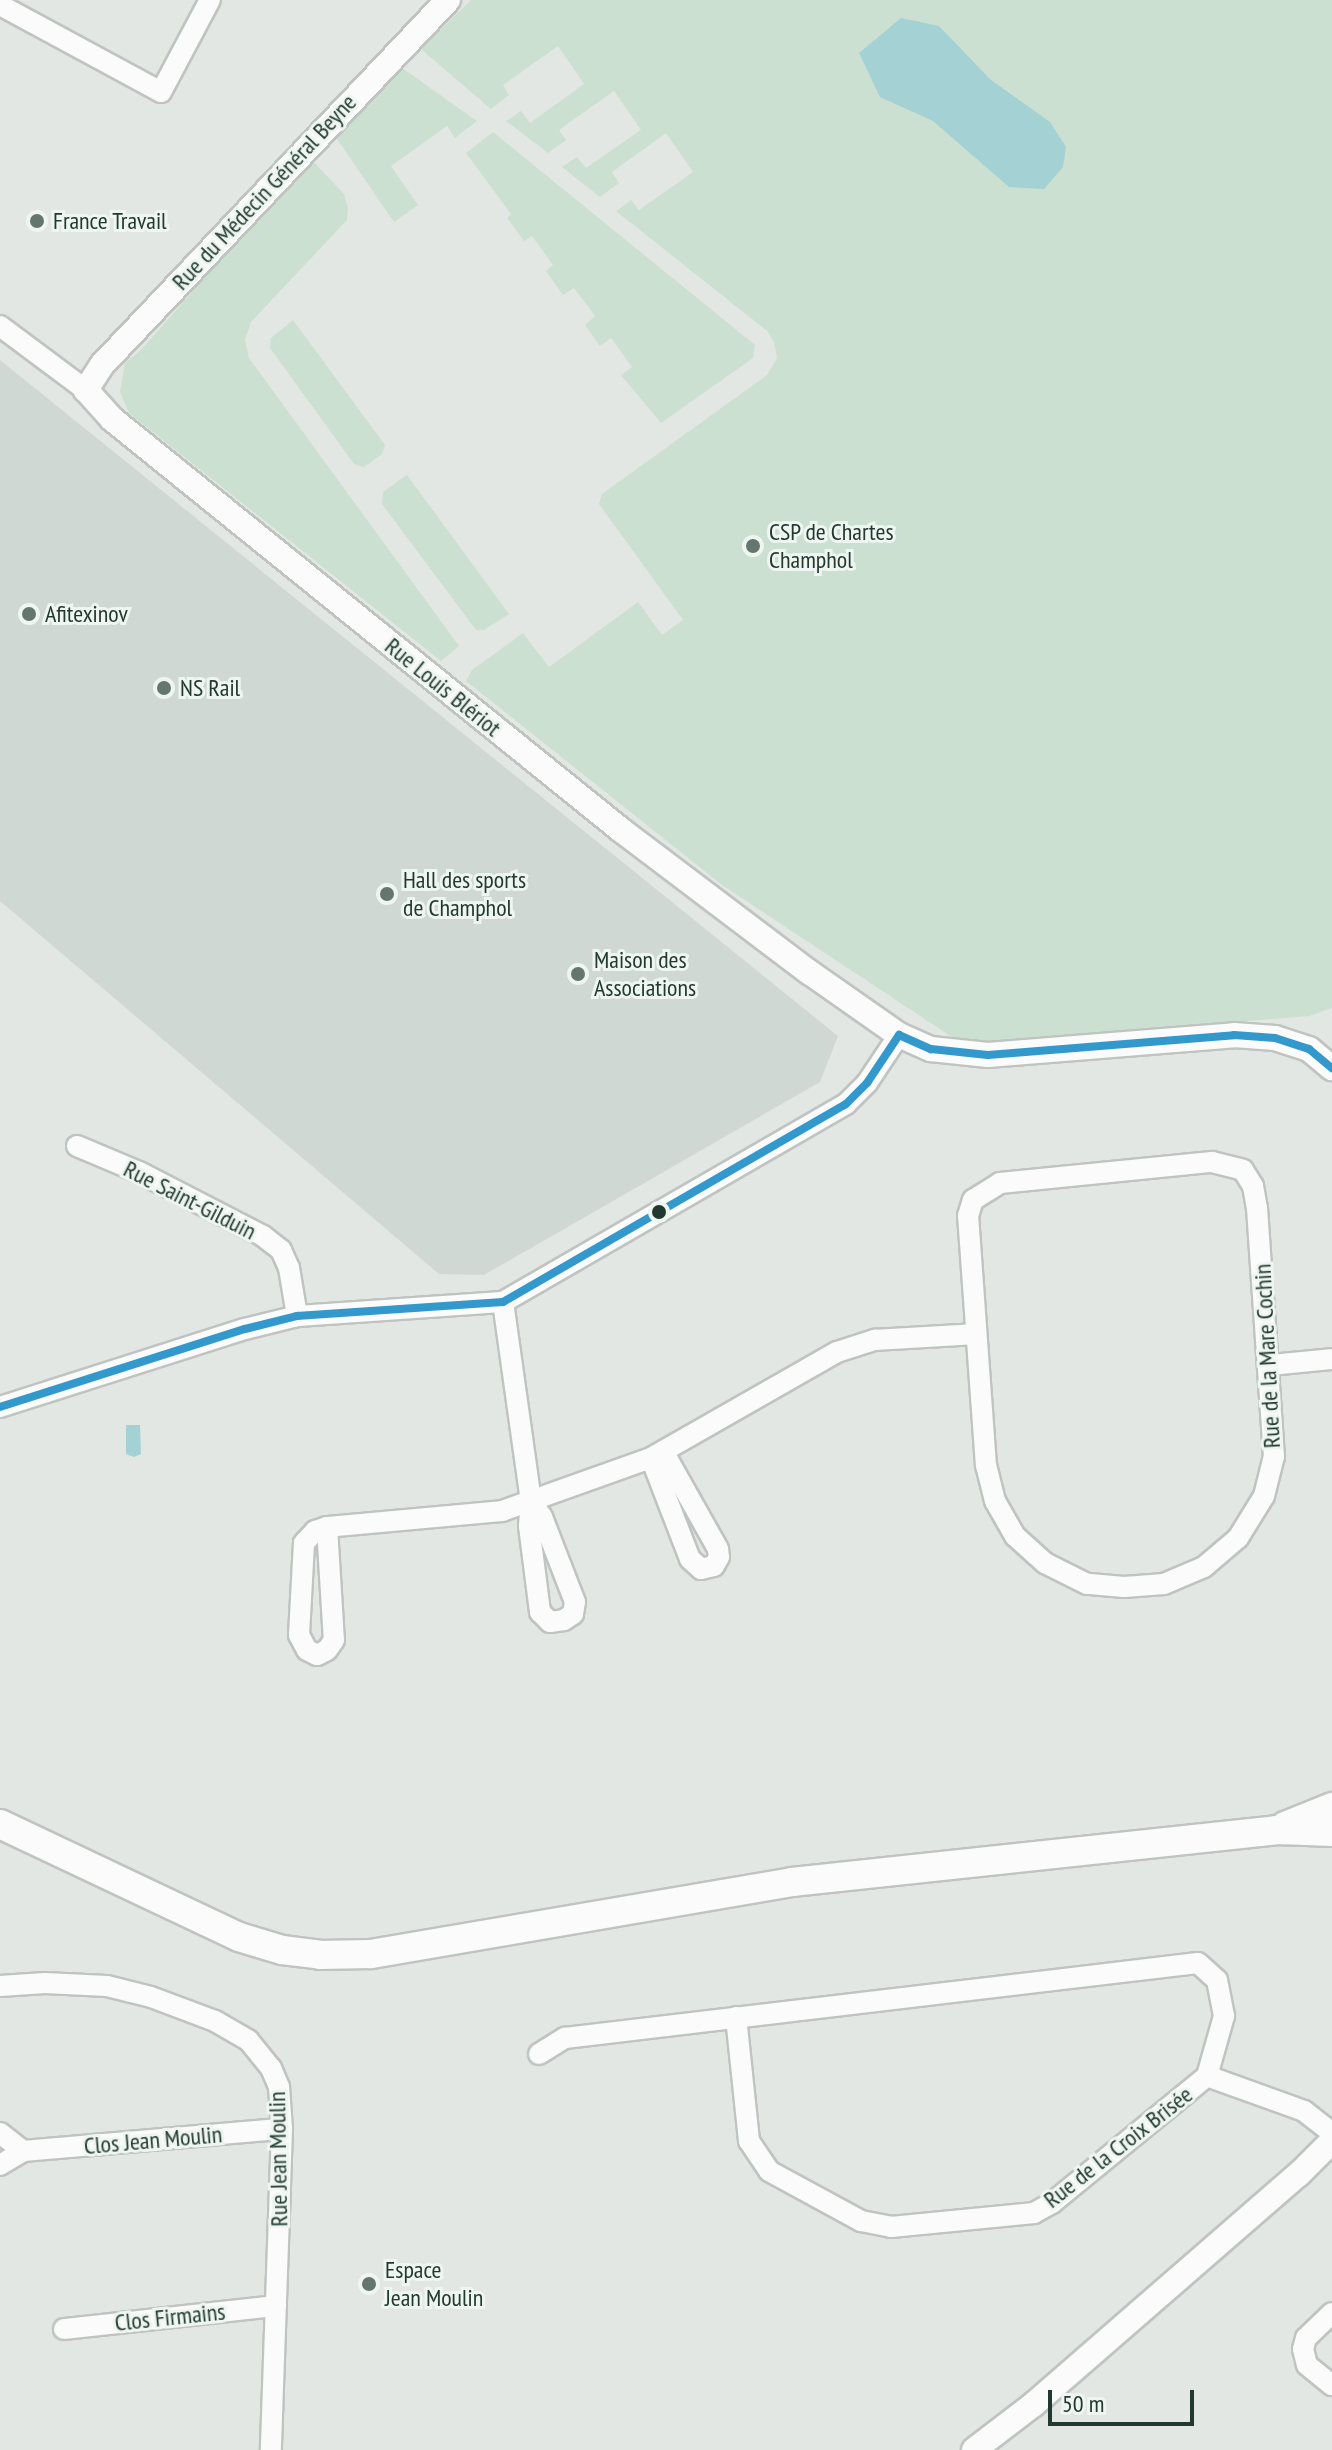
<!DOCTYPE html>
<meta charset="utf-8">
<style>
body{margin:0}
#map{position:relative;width:1332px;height:2450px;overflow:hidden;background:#e2e7e4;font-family:"PT Sans Narrow",sans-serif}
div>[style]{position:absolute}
.built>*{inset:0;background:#d0d8d4}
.green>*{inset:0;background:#cbe0d0}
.water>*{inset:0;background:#a4d1d3}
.roads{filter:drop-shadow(2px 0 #bfc4c1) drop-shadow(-2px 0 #bfc4c1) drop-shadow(0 2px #bfc4c1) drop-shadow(0 -2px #bfc4c1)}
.minor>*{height:20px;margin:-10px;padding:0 10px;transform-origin:10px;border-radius:10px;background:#fbfbfb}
.tertiary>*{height:24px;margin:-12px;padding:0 12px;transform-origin:12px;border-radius:12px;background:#fbfbfb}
.secondary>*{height:28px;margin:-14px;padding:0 14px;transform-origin:14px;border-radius:14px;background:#fbfbfb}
.bus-1>*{height:8px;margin:-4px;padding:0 4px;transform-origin:4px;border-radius:4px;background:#39c}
.dots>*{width:22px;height:22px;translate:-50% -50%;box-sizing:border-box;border:4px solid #eff6f2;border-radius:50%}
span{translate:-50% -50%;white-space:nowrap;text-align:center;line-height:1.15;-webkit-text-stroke:6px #eff6f2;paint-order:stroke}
.street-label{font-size:24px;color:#213930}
.poi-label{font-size:24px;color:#213930}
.left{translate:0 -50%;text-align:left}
.scale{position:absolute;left:1048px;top:2390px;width:146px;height:36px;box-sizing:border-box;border:4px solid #213930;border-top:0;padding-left:10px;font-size:24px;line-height:28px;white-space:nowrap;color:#213930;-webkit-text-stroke:6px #eff6f2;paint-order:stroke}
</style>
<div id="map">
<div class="built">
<div style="clip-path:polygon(0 360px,838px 1036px,820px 1082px,484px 1275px,439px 1274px,0 901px)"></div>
</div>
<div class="green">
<div style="clip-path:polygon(471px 0,1332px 0,1332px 1008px,1309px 1016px,964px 1045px,722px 885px,466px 681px,472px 670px,523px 633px,549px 667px,638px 602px,662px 635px,683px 620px,599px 504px,602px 494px,767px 375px,777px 358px,774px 342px,767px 331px,616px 211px,631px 200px,639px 210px,693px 172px,666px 133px,612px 172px,619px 183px,600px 197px,562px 167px,577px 157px,586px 168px,641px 130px,614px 91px,559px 130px,566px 140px,548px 153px,506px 121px,521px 111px,530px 123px,584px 84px,558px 46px,503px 85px,509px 95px,491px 109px,421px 49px)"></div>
<div style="clip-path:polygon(402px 68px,477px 121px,455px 138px,447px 126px,391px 166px,418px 205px,394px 222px,337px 139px,338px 130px)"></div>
<div style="clip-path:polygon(493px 132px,755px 345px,753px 358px,661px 423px,621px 375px,632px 367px,611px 338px,600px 346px,585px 325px,595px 316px,574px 288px,563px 295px,546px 271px,553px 265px,532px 236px,524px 241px,507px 218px,511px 214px,466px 153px)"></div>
<div style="clip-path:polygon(310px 158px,344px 194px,348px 208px,347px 220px,251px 322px,245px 340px,249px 358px,459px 646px,441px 661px,129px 413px,120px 392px,125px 363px,141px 350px)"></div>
<div style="clip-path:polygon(293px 320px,385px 445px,382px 454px,364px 467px,354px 464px,270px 348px,271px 338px)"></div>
<div style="clip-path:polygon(407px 475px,509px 614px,484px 630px,476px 630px,382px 504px,383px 492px)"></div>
</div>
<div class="water">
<div style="clip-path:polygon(901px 18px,939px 26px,991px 80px,1050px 122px,1066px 147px,1063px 167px,1044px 189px,1009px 187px,933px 121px,880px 97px,859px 53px)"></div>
<div style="clip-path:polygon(126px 1425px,140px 1425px,141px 1454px,134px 1457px,126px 1454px)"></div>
</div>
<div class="roads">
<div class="minor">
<div style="left:0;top:5px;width:183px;rotate:28.4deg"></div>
<div style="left:161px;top:92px;width:104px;rotate:-62deg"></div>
<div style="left:0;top:326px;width:107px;rotate:36.7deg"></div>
<div style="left:77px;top:1146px;width:67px;rotate:22.8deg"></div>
<div style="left:139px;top:1172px;width:140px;rotate:27.3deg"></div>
<div style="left:263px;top:1236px;width:23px;rotate:38deg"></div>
<div style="left:281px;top:1250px;width:20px;rotate:66deg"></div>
<div style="left:289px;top:1268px;width:49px;rotate:80.5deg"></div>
<div style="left:1212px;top:1162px;width:32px;rotate:14deg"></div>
<div style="left:1243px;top:1170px;width:19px;rotate:58deg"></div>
<div style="left:1253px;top:1186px;width:22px;rotate:80deg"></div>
<div style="left:1257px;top:1208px;width:249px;rotate:86.1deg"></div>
<div style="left:1274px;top:1456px;width:41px;rotate:104deg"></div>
<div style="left:1264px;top:1496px;width:49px;rotate:121.8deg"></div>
<div style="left:1238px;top:1538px;width:45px;rotate:139.5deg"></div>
<div style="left:1204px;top:1567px;width:43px;rotate:157deg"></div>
<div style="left:1164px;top:1584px;width:40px;rotate:175.7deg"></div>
<div style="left:1124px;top:1587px;width:37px;rotate:-175deg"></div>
<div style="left:1087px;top:1584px;width:47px;rotate:-153.4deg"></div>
<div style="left:1045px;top:1563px;width:40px;rotate:-138deg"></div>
<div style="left:1015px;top:1536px;width:40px;rotate:-119.7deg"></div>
<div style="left:995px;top:1501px;width:36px;rotate:-104deg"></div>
<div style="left:986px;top:1466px;width:251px;rotate:-94.1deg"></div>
<div style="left:968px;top:1216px;width:17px;rotate:-73deg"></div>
<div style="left:973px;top:1200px;width:32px;rotate:-32deg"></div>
<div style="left:1000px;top:1183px;width:213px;rotate:-5.7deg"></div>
<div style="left:503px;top:1302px;width:202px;rotate:82deg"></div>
<div style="left:531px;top:1502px;width:24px;rotate:95deg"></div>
<div style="left:529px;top:1526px;width:87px;rotate:82.7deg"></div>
<div style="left:540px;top:1612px;width:14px;rotate:45deg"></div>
<div style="left:550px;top:1622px;width:14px;rotate:-8deg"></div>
<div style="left:564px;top:1620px;width:11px;rotate:-34deg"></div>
<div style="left:573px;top:1614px;width:12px;rotate:-81deg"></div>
<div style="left:575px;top:1602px;width:91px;rotate:-111.2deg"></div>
<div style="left:542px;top:1517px;width:19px;rotate:-126deg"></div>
<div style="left:1270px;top:1365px;width:62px;rotate:-5.5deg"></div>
<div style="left:0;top:1407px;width:257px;rotate:-17.7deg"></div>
<div style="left:245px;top:1329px;width:54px;rotate:-14deg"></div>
<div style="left:297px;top:1316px;width:206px;rotate:-3.9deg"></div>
<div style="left:503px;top:1302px;width:396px;rotate:-30deg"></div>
<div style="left:846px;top:1104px;width:30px;rotate:-45deg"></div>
<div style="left:867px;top:1083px;width:58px;rotate:-56.3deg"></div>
<div style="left:651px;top:1458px;width:108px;rotate:68.9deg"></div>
<div style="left:690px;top:1559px;width:15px;rotate:42deg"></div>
<div style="left:701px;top:1569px;width:13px;rotate:-13deg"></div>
<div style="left:714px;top:1566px;width:10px;rotate:-61deg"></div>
<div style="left:719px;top:1557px;width:8px;rotate:-97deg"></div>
<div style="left:718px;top:1549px;width:112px;rotate:-119.3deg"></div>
<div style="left:327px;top:1527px;width:113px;rotate:86.5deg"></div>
<div style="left:334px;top:1640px;width:12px;rotate:125deg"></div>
<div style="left:327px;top:1650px;width:11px;rotate:153deg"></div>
<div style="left:317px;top:1655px;width:11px;rotate:-153deg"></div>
<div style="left:307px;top:1650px;width:17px;rotate:-118deg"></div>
<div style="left:299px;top:1635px;width:92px;rotate:-86.9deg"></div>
<div style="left:304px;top:1543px;width:16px;rotate:-47deg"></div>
<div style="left:315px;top:1531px;width:13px;rotate:-18deg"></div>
<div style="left:327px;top:1527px;width:176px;rotate:-5.2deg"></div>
<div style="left:502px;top:1511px;width:158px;rotate:-19.6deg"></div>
<div style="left:651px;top:1458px;width:214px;rotate:-29.7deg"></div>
<div style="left:837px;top:1352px;width:40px;rotate:-18deg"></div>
<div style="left:875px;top:1340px;width:101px;rotate:-3.4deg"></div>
<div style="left:0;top:1986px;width:45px;rotate:-3.8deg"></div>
<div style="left:45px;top:1983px;width:62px;rotate:2.8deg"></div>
<div style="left:107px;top:1986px;width:45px;rotate:14deg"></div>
<div style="left:151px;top:1997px;width:68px;rotate:20.6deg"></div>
<div style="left:215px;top:2021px;width:39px;rotate:30deg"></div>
<div style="left:249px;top:2041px;width:35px;rotate:51deg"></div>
<div style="left:271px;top:2068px;width:21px;rotate:67deg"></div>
<div style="left:279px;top:2087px;width:42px;rotate:85.9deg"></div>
<div style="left:282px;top:2129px;width:321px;rotate:92deg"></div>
<div style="left:736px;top:2017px;width:125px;rotate:84deg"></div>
<div style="left:749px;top:2141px;width:36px;rotate:56deg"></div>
<div style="left:769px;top:2171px;width:105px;rotate:28.5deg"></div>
<div style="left:861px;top:2221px;width:31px;rotate:11deg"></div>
<div style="left:891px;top:2227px;width:144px;rotate:-5.6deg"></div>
<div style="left:1034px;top:2213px;width:21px;rotate:-29deg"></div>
<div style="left:1052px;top:2203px;width:200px;rotate:-39.3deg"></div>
<div style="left:1207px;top:2076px;width:103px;rotate:19.8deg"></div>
<div style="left:1304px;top:2111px;width:36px;rotate:38deg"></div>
<div style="left:539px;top:2054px;width:31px;rotate:-32deg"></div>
<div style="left:565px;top:2038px;width:637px;rotate:-6.76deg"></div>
<div style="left:1198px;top:1963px;width:25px;rotate:42deg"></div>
<div style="left:1217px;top:1980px;width:37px;rotate:79deg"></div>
<div style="left:1224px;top:2016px;width:62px;rotate:105.8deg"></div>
<div style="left:0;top:2133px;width:29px;rotate:38deg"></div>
<div style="left:0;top:2165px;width:27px;rotate:-31deg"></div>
<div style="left:23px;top:2151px;width:260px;rotate:-4.9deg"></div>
<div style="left:1332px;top:2313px;width:36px;rotate:136deg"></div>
<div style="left:1306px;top:2338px;width:11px;rotate:105deg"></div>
<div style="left:1303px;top:2349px;width:16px;rotate:76deg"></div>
<div style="left:1307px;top:2365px;width:32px;rotate:39deg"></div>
<div style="left:64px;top:2329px;width:213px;rotate:-6.2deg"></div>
</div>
<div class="tertiary">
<div style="left:448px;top:0;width:503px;rotate:133.47deg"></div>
<div style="left:102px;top:365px;width:30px;rotate:123deg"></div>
<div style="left:86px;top:390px;width:39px;rotate:48deg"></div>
<div style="left:112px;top:419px;width:654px;rotate:38.92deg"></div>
<div style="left:621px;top:830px;width:236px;rotate:37.1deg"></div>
<div style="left:809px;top:972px;width:110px;rotate:35deg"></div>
<div style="left:899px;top:1035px;width:35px;rotate:24deg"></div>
<div style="left:931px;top:1049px;width:57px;rotate:6deg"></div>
<div style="left:988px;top:1055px;width:247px;rotate:-4.6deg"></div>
<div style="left:1234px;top:1035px;width:41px;rotate:4.2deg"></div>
<div style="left:1275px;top:1038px;width:36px;rotate:18deg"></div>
<div style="left:1309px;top:1049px;width:30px;rotate:40deg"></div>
<div style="left:974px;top:2450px;width:76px;rotate:-37.5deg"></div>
<div style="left:1034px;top:2404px;width:351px;rotate:-41deg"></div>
<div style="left:1299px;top:2174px;width:47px;rotate:-45deg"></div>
</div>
<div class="secondary">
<div style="left:0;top:1824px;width:264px;rotate:25.3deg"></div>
<div style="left:239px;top:1937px;width:45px;rotate:16.8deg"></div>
<div style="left:282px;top:1950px;width:38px;rotate:7deg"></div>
<div style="left:320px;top:1955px;width:51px;rotate:-1.1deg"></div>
<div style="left:371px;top:1954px;width:427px;rotate:-9.7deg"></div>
<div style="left:792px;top:1882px;width:487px;rotate:-6.1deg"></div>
<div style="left:1276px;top:1830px;width:56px;rotate:2deg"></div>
<div style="left:1285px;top:1826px;width:51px;rotate:-22deg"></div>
</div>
</div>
<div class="bus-1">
<div style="left:0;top:1407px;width:257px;rotate:-17.7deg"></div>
<div style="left:245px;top:1329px;width:54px;rotate:-14deg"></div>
<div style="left:297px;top:1316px;width:206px;rotate:-3.9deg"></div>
<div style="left:503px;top:1302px;width:396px;rotate:-30deg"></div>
<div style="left:846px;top:1104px;width:30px;rotate:-45deg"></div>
<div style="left:867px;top:1083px;width:58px;rotate:-56.3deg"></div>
<div style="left:899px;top:1035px;width:35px;rotate:24deg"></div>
<div style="left:931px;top:1049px;width:57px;rotate:6deg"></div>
<div style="left:988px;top:1055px;width:247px;rotate:-4.6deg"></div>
<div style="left:1234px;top:1035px;width:41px;rotate:4.2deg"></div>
<div style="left:1275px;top:1038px;width:36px;rotate:18deg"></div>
<div style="left:1309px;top:1049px;width:30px;rotate:40deg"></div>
</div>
<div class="dots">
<div style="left:37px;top:221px;background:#65766f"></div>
<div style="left:753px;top:546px;background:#65766f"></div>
<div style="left:29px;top:614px;background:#65766f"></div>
<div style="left:164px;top:688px;background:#65766f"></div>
<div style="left:387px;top:894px;background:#65766f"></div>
<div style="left:578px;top:974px;background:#65766f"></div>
<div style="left:659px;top:1212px;background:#213930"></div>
<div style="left:369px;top:2284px;background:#65766f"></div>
</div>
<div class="street-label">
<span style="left:264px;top:192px;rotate:-47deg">Rue du Médecin Général Beyne</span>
<span style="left:443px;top:687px;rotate:39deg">Rue Louis Blériot</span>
<span style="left:190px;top:1200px;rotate:27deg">Rue Saint-Gilduin</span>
<span style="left:1267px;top:1356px;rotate:-93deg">Rue de la Mare Cochin</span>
<span style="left:153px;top:2140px;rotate:-5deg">Clos Jean Moulin</span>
<span style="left:1118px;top:2147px;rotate:-38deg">Rue de la Croix Brisée</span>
<span style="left:278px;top:2159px;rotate:-91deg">Rue Jean Moulin</span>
<span style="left:170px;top:2317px;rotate:-6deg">Clos Firmains</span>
</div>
<div class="poi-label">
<span class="left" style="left:53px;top:221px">France Travail</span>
<span class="left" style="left:769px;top:546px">CSP de Chartes<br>Champhol</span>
<span class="left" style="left:45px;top:614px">Afitexinov</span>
<span class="left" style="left:180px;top:688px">NS Rail</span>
<span class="left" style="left:403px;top:894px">Hall des sports<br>de Champhol</span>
<span class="left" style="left:594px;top:974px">Maison des<br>Associations</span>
<span class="left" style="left:385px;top:2284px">Espace<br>Jean Moulin</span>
</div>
<div class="scale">50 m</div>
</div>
